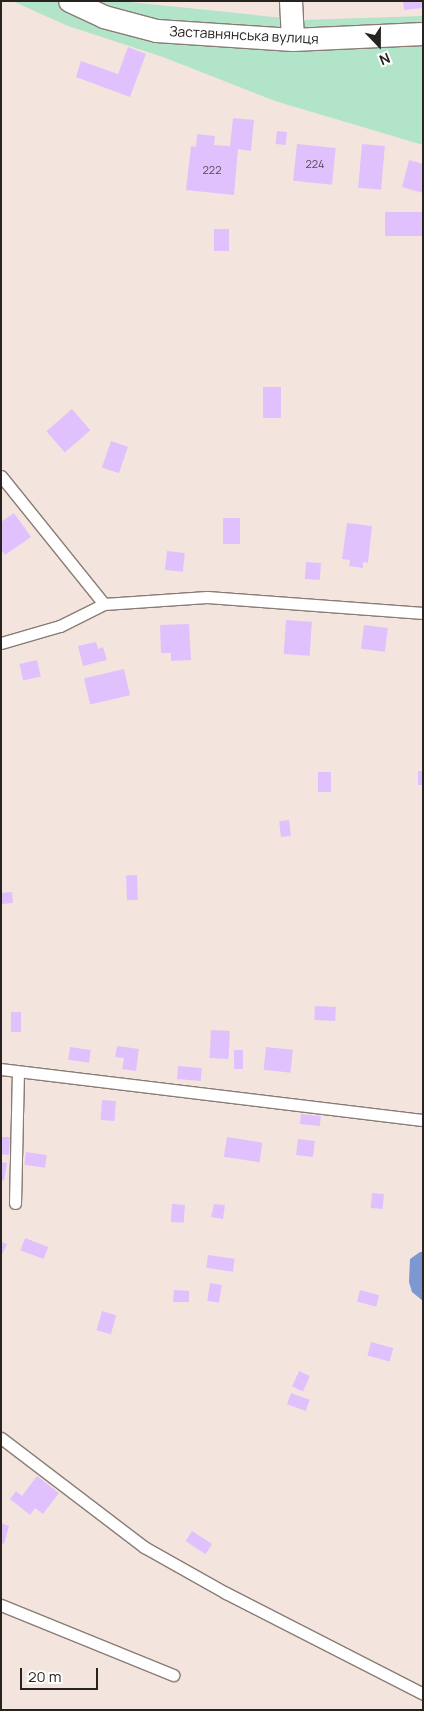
<!DOCTYPE html>
<meta charset="utf-8">
<style>
body{margin:0}
#map{position:relative;width:424px;height:1711px;overflow:hidden;background:#f3e5dd;font-family:Manrope,sans-serif}
div>[style]{position:absolute}
.green>*{inset:0;background:#b1e4c8}
.water>*{inset:0;background:#7d98d0}
.building>*{inset:0;background:#e1c1fd;transform-origin:0 0}
.roads{filter:drop-shadow(1px 0 #897c75) drop-shadow(-1px 0 #897c75) drop-shadow(0 1px #897c75) drop-shadow(0 -1px #897c75)}
.service>*{height:11px;margin:-5.5px;padding:0 5.5px;transform-origin:5.5px;border-radius:5.5px;background:#fff}
.minor>*{height:22px;margin:-11px;padding:0 11px;transform-origin:11px;border-radius:11px;background:#fff}
span{translate:-50% -50%;white-space:nowrap;text-align:center;line-height:1.15;-webkit-text-stroke:5px #fff;paint-order:stroke}
.number-label{font-size:11px;color:#564a57}
.number-label span{-webkit-text-stroke-width:0}
.street-label{font-size:14px;color:#282320}
.frame{position:absolute;inset:0;border:2px solid #282320;pointer-events:none}
.north{position:absolute;left:354px;top:20px;width:50px;height:50px;-webkit-text-stroke:4px #fff;paint-order:stroke;rotate:158deg;font-size:14px;font-weight:700;line-height:20px;text-align:center;color:#282320}
.north::after{content:'';display:block;margin:auto;width:18px;height:22px;background:#282320;clip-path:polygon(50% 0,100% 100%,50% 72%,0 100%)}
.scale{position:absolute;left:20px;top:1668px;width:78px;height:22px;box-sizing:border-box;border:2px solid #282320;border-top:0;padding-left:6px;font-size:15px;line-height:18px;white-space:nowrap;color:#282320;-webkit-text-stroke:4px #fff;paint-order:stroke}
</style>
<div id="map">
<div class="green">
<div style="clip-path:polygon(12px 1px,120px 1px,303px 20px,423px 16px,423px 145px,275px 101px,163px 57px,68px 26px)"></div>
</div>
<div class="water">
<div style="clip-path:polygon(420px 1252px,423px 1252px,423px 1301px,412px 1292px,409px 1282px,410px 1259px)"></div>
</div>
<div class="building">
<div style="clip-path:polygon(403px 1px,422px 1px,423px 8px,404px 10px)"></div>
<div style="clip-path:polygon(128px 47px,146px 54px,130px 97px,76px 77px,81px 61px,118px 74px)"></div>
<div style="clip-path:polygon(233px 118px,254px 120px,251px 151px,238px 149px,234px 195px,186px 190px,191px 146px,196px 147px,197px 134px,215px 136px,214px 145px,230px 146px)"></div>
<div style="left:277px;top:131px;width:10px;height:13px;rotate:6deg"></div>
<div style="left:297px;top:144px;width:39px;height:37px;rotate:6deg"></div>
<div style="left:362px;top:144px;width:23px;height:44px;rotate:5deg"></div>
<div style="clip-path:polygon(409px 160px,423px 164px,423px 193px,402px 187px)"></div>
<div style="left:423px;top:212px;width:24px;height:38px;rotate:90deg"></div>
<div style="left:214px;top:229px;width:15px;height:22px"></div>
<div style="left:263px;top:387px;width:18px;height:31px"></div>
<div style="left:72px;top:409px;width:28px;height:34px;rotate:49deg"></div>
<div style="left:111px;top:441px;width:18px;height:28px;rotate:19deg"></div>
<div style="clip-path:polygon(14px 513px,31px 537px,5px 555px,1px 549px,1px 522px)"></div>
<div style="left:223px;top:518px;width:17px;height:26px"></div>
<div style="clip-path:polygon(347px 523px,372px 526px,368px 563px,363px 562px,363px 568px,349px 566px,350px 560px,342px 559px)"></div>
<div style="left:167px;top:551px;width:18px;height:19px;rotate:6deg"></div>
<div style="left:306px;top:562px;width:15px;height:17px;rotate:4deg"></div>
<div style="left:286px;top:620px;width:26px;height:34px;rotate:4deg"></div>
<div style="clip-path:polygon(189px 624px,191px 660px,171px 661px,171px 653px,161px 653px,160px 625px)"></div>
<div style="left:364px;top:625px;width:24px;height:24px;rotate:7deg"></div>
<div style="clip-path:polygon(96px 642px,98px 649px,103px 647px,107px 660px,83px 666px,78px 646px)"></div>
<div style="left:37px;top:660px;width:17px;height:18px;rotate:77deg"></div>
<div style="left:124px;top:669px;width:27px;height:41px;rotate:77deg"></div>
<div style="left:418px;top:771px;width:5px;height:14px"></div>
<div style="left:318px;top:772px;width:13px;height:20px"></div>
<div style="left:289px;top:820px;width:16px;height:10px;rotate:83deg"></div>
<div style="left:137px;top:875px;width:25px;height:11px;rotate:88deg"></div>
<div style="left:12px;top:892px;width:11px;height:11px;rotate:85deg"></div>
<div style="left:315px;top:1006px;width:21px;height:14px;rotate:3deg"></div>
<div style="left:11px;top:1012px;width:10px;height:20px"></div>
<div style="left:211px;top:1030px;width:19px;height:28px;rotate:3deg"></div>
<div style="clip-path:polygon(117px 1046px,139px 1049px,136px 1071px,122px 1069px,124px 1058px,115px 1057px)"></div>
<div style="left:70px;top:1047px;width:21px;height:13px;rotate:8deg"></div>
<div style="left:266px;top:1047px;width:27px;height:23px;rotate:6deg"></div>
<div style="left:234px;top:1050px;width:9px;height:19px"></div>
<div style="left:178px;top:1066px;width:24px;height:13px;rotate:5deg"></div>
<div style="left:102px;top:1100px;width:14px;height:20px;rotate:4deg"></div>
<div style="left:301px;top:1114px;width:20px;height:10px;rotate:6deg"></div>
<div style="clip-path:polygon(1px 1137px,10px 1137px,9px 1155px,1px 1154px)"></div>
<div style="left:227px;top:1137px;width:36px;height:20px;rotate:9deg"></div>
<div style="left:298px;top:1139px;width:17px;height:16px;rotate:7deg"></div>
<div style="left:26px;top:1152px;width:21px;height:13px;rotate:8deg"></div>
<div style="clip-path:polygon(1px 1162px,7px 1163px,4px 1181px,1px 1180px)"></div>
<div style="left:372px;top:1193px;width:12px;height:15px;rotate:5deg"></div>
<div style="left:172px;top:1204px;width:13px;height:18px;rotate:4deg"></div>
<div style="clip-path:polygon(214px 1204px,225px 1205px,223px 1219px,211px 1217px)"></div>
<div style="left:25px;top:1238px;width:25px;height:13px;rotate:21deg"></div>
<div style="clip-path:polygon(1px 1242px,7px 1244px,1px 1257px)"></div>
<div style="left:208px;top:1255px;width:27px;height:13px;rotate:8deg"></div>
<div style="left:210px;top:1283px;width:12px;height:18px;rotate:9deg"></div>
<div style="clip-path:polygon(174px 1290px,189px 1291px,189px 1302px,173px 1302px)"></div>
<div style="left:360px;top:1290px;width:20px;height:12px;rotate:15deg"></div>
<div style="left:102px;top:1311px;width:15px;height:20px;rotate:16deg"></div>
<div style="left:371px;top:1342px;width:23px;height:14px;rotate:15deg"></div>
<div style="left:299px;top:1371px;width:12px;height:17px;rotate:24deg"></div>
<div style="left:291px;top:1393px;width:20px;height:12px;rotate:20deg"></div>
<div style="clip-path:polygon(37px 1476px,59px 1493px,43px 1514px,35px 1508px,30px 1515px,10px 1499px,16px 1491px,22px 1496px)"></div>
<div style="clip-path:polygon(1px 1523px,9px 1526px,4px 1544px,1px 1543px)"></div>
<div style="left:192px;top:1531px;width:24px;height:12px;rotate:33deg"></div>
</div>
<div class="roads">
<div class="service">
<div style="left:1px;top:476px;width:164px;rotate:51.2deg"></div>
<div style="left:104px;top:604px;width:103px;rotate:-3.9deg"></div>
<div style="left:207px;top:597px;width:217px;rotate:4.2deg"></div>
<div style="left:1px;top:643px;width:61px;rotate:-16.1deg"></div>
<div style="left:60px;top:626px;width:49px;rotate:-26.6deg"></div>
<div style="left:1px;top:1069px;width:425px;rotate:6.9deg"></div>
<div style="left:15px;top:1203px;width:130px;rotate:-88.7deg"></div>
<div style="left:1px;top:1438px;width:180px;rotate:37.3deg"></div>
<div style="left:144px;top:1547px;width:94px;rotate:29.3deg"></div>
<div style="left:226px;top:1593px;width:221px;rotate:27.1deg"></div>
<div style="left:1px;top:1605px;width:186px;rotate:22.1deg"></div>
</div>
<div class="minor">
<div style="left:70px;top:1px;width:38px;rotate:25deg"></div>
<div style="left:104px;top:17px;width:55px;rotate:14.8deg"></div>
<div style="left:157px;top:31px;width:136px;rotate:3.8deg"></div>
<div style="left:293px;top:40px;width:130px;rotate:-2.6deg"></div>
<div style="left:291px;top:1px;width:39px;rotate:87deg"></div>
</div>
</div>
<div class="number-label">
<span style="left:315px;top:164px">224</span>
<span style="left:212px;top:170px">222</span>
</div>
<div class="street-label">
<span style="left:244px;top:35px;rotate:3deg">Заставнянська вулиця</span>
</div>
<div class="frame"></div>
<div class="north">N</div>
<div class="scale">20 m</div>
</div>
